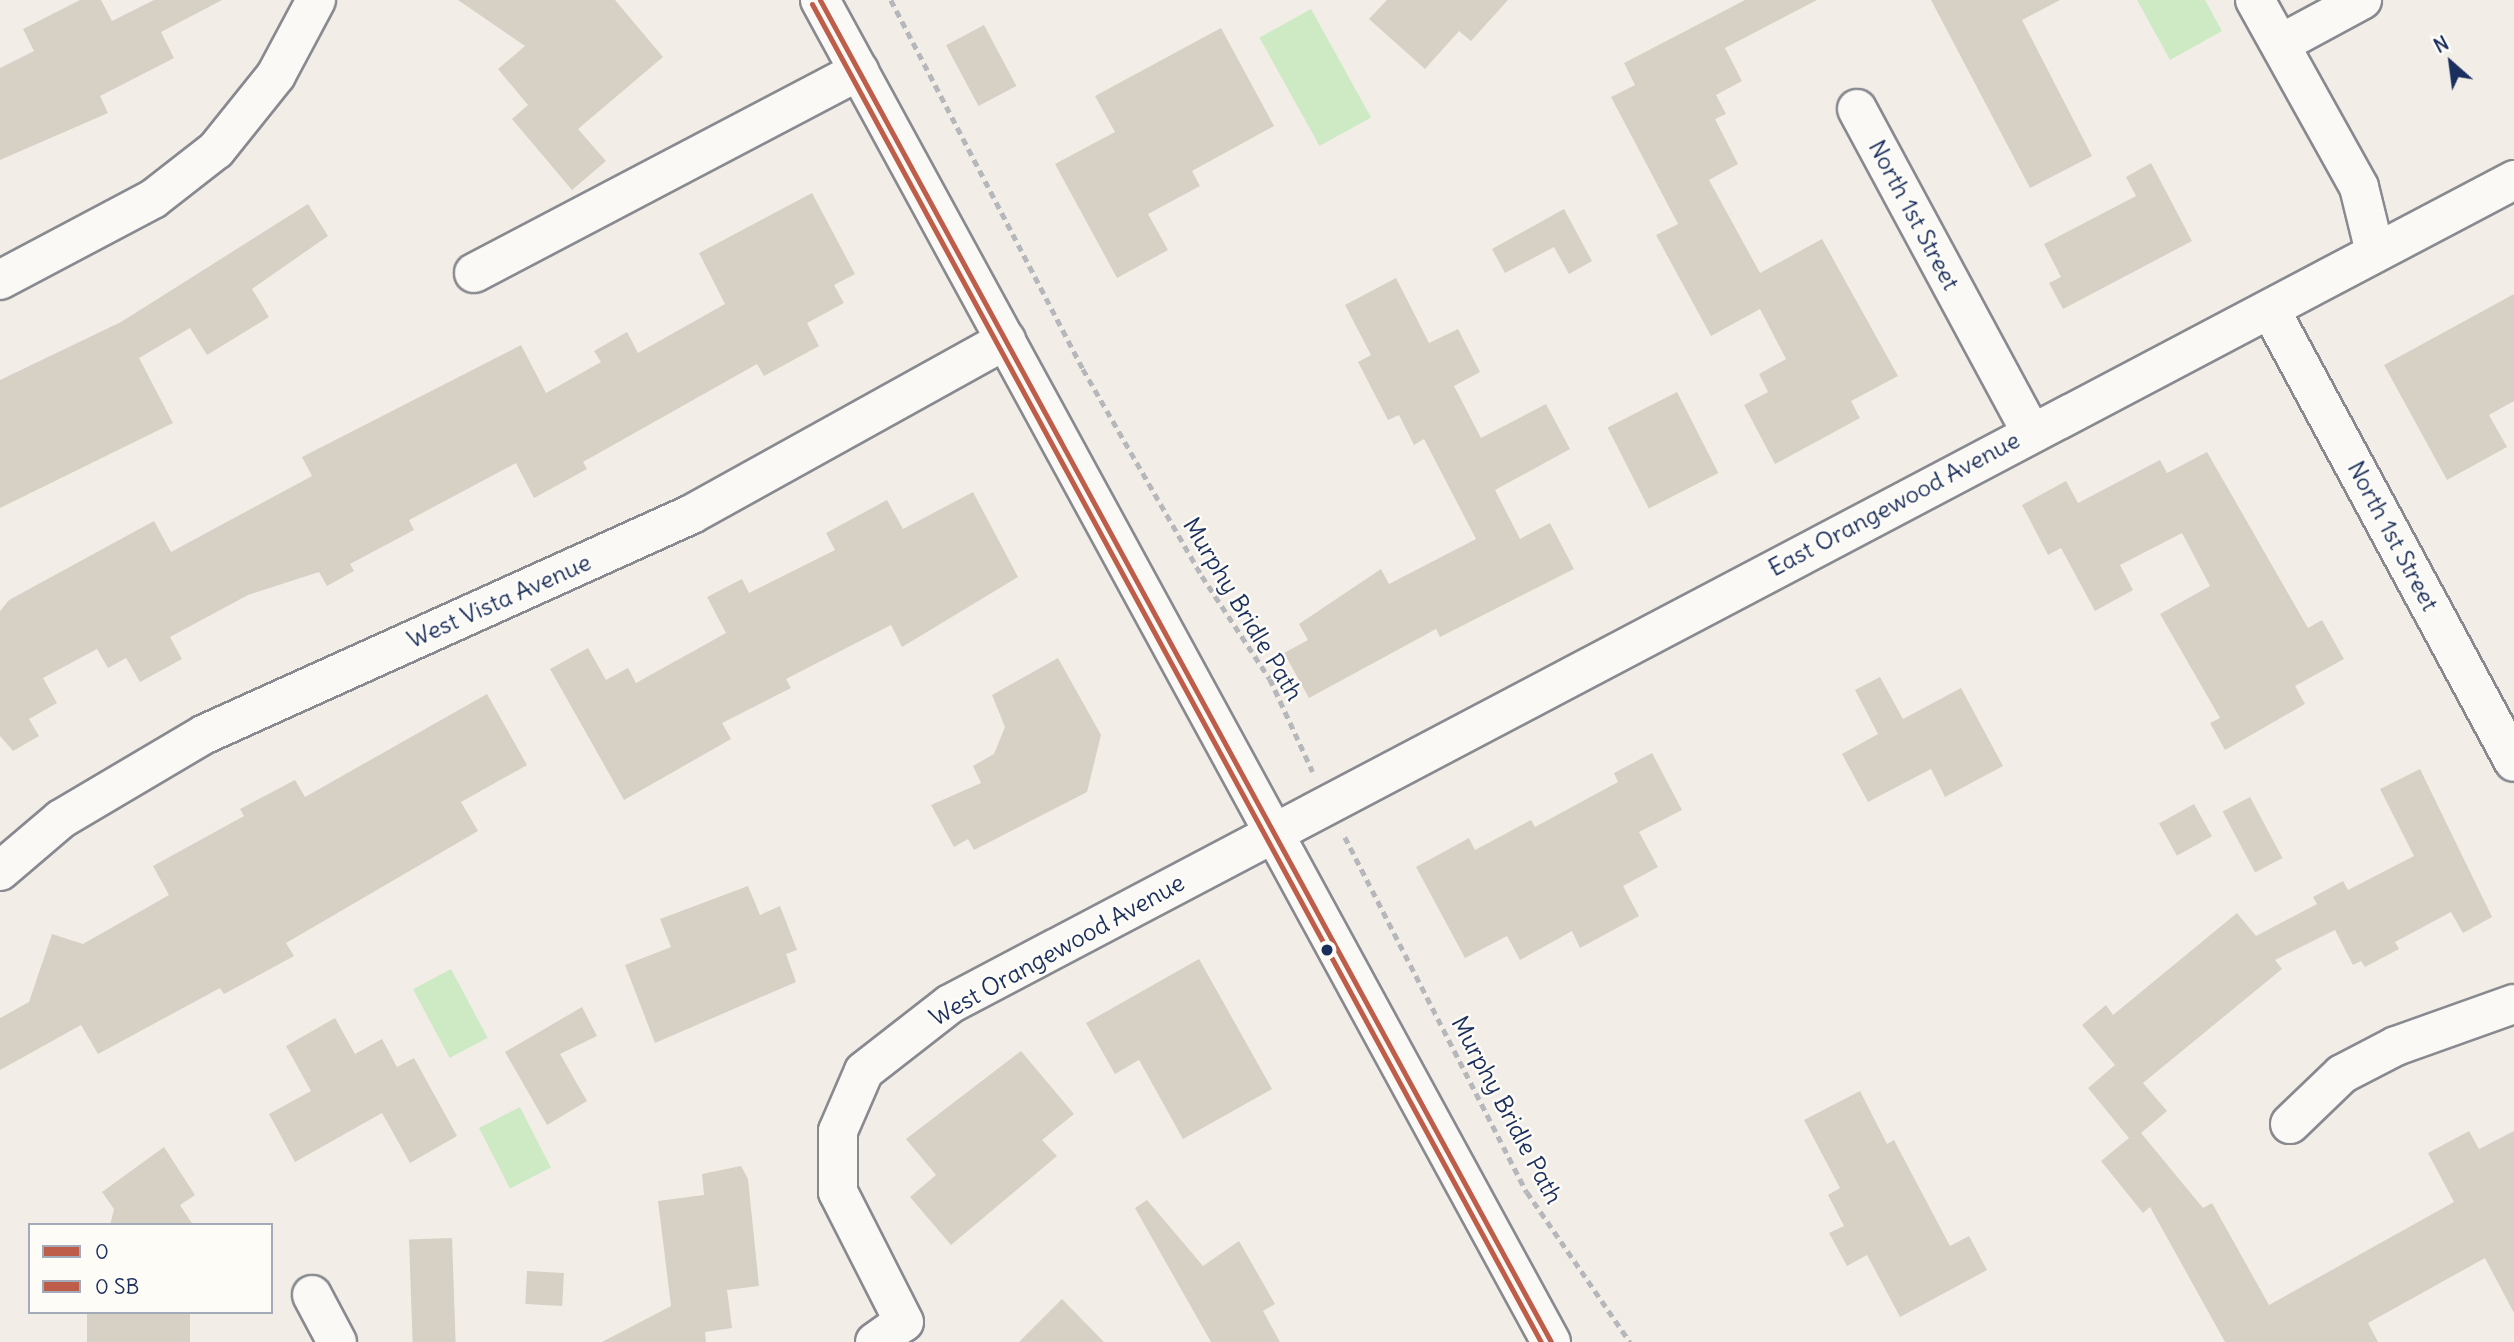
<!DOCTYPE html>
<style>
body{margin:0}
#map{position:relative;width:2514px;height:1342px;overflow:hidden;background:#f2eee7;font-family:Delius,sans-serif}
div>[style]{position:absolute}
.green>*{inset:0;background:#ceeac4;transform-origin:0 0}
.building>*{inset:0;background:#d7d0c4;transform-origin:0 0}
.path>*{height:4.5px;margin-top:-2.25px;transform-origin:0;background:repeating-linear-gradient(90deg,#b5b7bb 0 7px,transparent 0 12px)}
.roads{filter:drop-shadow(2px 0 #888a90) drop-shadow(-2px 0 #888a90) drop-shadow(0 2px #888a90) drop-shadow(0 -2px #888a90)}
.minor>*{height:38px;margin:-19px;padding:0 19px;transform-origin:19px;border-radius:19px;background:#faf9f6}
.major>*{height:38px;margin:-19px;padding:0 19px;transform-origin:19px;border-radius:19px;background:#faf9f6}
.bus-1>*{height:5px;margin:-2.5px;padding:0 2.5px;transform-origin:2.5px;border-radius:2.5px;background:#be5d49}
.bus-2>*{height:5px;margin:-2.5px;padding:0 2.5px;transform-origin:2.5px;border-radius:2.5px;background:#be5d49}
.dots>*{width:19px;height:19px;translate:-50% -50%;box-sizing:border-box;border:4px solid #fdfcf7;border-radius:50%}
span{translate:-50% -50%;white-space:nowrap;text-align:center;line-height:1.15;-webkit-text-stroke:5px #fdfcf7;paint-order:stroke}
.street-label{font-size:24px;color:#1b2f5e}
.legend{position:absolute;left:28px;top:1223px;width:245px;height:91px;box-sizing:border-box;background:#fdfcf7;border:2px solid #a3aaba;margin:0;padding:9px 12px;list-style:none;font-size:21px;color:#1b2f5e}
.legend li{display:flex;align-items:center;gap:14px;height:35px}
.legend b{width:35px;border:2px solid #a3aaba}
.north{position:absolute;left:2416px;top:28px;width:70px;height:70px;-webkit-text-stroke:5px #fdfcf7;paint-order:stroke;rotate:332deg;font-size:19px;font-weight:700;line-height:28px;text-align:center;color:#1b2f5e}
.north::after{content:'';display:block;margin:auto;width:24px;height:32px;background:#1b2f5e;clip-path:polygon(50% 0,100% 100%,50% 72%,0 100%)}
</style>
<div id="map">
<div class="green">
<div style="clip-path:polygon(2137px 0,2205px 0,2222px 31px,2170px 60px)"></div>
<div style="left:1311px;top:9px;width:124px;height:59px;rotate:61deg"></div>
<div style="left:451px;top:969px;width:78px;height:43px;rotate:62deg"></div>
<div style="left:520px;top:1107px;width:68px;height:46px;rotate:63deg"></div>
</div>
<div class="building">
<div style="clip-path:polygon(80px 0,101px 0,112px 21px,154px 0,222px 0,161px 32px,174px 58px,100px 96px,108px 113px,0 160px,0 68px,34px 51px,23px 29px)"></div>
<div style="clip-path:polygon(458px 0,615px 0,663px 57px,578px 129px,606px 161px,572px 190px,512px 119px,528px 105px,498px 69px,525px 46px)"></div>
<div style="clip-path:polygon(1387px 0,1508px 0,1471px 41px,1459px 31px,1425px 69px,1369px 19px)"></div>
<div style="clip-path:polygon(1745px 0,1817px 0,1725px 48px,1742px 81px,1716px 95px,1726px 114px,1715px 119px,1738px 164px,1709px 180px,1760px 273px,1822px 239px,1898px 376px,1851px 401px,1860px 418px,1775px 464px,1744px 405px,1768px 392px,1759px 374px,1786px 359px,1760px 309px,1711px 336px,1656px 235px,1678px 224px,1611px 97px,1635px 85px,1624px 63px)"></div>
<div style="clip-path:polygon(1931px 0,2060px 0,2022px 20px,2092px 156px,2030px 188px)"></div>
<div style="left:984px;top:25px;width:69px;height:43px;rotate:62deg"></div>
<div style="clip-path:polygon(1221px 28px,1274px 126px,1192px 171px,1200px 186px,1148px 214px,1168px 250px,1117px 278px,1055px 164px,1115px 132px,1095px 96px)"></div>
<div style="clip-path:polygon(2151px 163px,2192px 241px,2063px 309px,2049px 283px,2061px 277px,2044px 244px,2136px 196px,2126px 177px)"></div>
<div style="clip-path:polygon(812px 193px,855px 274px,834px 285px,844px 303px,807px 323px,819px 346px,764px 376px,757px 364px,583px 462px,587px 469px,534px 498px,516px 463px,409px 520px,414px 530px,350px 564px,354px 571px,327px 586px,319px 572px,248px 595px,170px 637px,182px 659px,140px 682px,126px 658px,108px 668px,97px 649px,43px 678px,57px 703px,29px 719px,39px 736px,13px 751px,0 736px,0 611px,9px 600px,154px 521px,171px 552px,312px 476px,302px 457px,521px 345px,546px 393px,601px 362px,594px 351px,627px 332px,638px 353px,725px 304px,699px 253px)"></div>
<div style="clip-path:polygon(308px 204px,328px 236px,252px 289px,269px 317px,207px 355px,190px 328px,139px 358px,173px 423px,0 508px,0 380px,121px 322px)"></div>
<div style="clip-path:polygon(1564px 209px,1592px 261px,1569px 274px,1554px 247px,1505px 273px,1492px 249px)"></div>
<div style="clip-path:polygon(1396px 278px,1429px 343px,1458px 329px,1480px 372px,1454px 386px,1481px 438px,1546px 404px,1570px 449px,1495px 490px,1520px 539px,1550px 523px,1574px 569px,1440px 637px,1436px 629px,1309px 698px,1284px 653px,1308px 640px,1299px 624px,1381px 569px,1389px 584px,1476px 539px,1424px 439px,1414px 445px,1399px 415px,1388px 420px,1358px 362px,1371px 355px,1345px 305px)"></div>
<div style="clip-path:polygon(2514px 294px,2514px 401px,2489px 415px,2507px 447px,2447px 480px,2384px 365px)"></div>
<div style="left:1677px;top:392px;width:91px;height:78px;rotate:63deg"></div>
<div style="clip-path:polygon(2207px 452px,2308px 628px,2322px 620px,2344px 659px,2295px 686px,2305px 704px,2225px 750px,2210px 723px,2220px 718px,2160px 614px,2210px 586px,2182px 533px,2120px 565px,2133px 590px,2095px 611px,2061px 548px,2048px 555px,2022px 505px,2066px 481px,2078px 503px,2160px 460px,2167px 473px)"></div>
<div style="clip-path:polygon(973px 492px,1018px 577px,902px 647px,891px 625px,786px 679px,791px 688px,722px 723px,731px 739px,624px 800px,550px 669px,588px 648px,606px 680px,628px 668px,636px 683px,726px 633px,707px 597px,742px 579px,749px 593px,835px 550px,826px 533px,887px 500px,903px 529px)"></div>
<div style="clip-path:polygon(1058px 658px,1101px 735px,1087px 792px,974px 850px,968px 839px,954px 847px,931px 805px,981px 783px,973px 766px,994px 754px,1005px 727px,992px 695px)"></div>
<div style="clip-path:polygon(1880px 677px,1903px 719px,1961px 688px,2003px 766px,1945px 797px,1931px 769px,1868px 802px,1842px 754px,1878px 734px,1855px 690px)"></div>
<div style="clip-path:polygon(487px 694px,527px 765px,461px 802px,478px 831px,286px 943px,294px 956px,224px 994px,220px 988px,98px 1054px,81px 1025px,0 1070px,0 1018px,29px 1002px,52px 934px,83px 944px,169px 895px,153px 866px,244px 816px,240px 809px,295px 780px,305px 797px)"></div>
<div style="clip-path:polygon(1652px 753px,1682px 810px,1639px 832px,1658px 867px,1623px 886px,1639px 916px,1580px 948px,1572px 931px,1520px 960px,1507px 936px,1465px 958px,1416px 867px,1469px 838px,1475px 850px,1531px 820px,1535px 827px,1618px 782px,1614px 773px)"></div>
<div style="clip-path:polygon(2420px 769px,2492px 917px,2463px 933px,2451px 912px,2395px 942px,2399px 949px,2365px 967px,2361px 961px,2353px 965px,2335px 930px,2275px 960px,2282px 969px,2143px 1083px,2167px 1111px,2141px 1133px,2203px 1208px,2212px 1203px,2269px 1305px,2454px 1202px,2428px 1153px,2469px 1131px,2479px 1149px,2514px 1131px,2514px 1313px,2485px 1258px,2368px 1323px,2378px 1342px,2225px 1342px,2150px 1207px,2143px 1213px,2101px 1161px,2129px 1138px,2088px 1088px,2115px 1065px,2082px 1025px,2106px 1005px,2113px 1015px,2237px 913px,2256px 936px,2317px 904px,2313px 897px,2343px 881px,2348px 890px,2414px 856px,2380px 789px)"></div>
<div style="left:2250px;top:797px;width:69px;height:31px;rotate:62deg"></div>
<div style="left:2194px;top:804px;width:37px;height:40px;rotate:61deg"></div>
<div style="clip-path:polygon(748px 886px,760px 915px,780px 906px,797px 950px,786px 954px,796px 982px,655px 1043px,625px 965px,671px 947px,660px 919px)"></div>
<div style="clip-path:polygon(1199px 959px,1272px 1089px,1183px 1139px,1139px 1060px,1115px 1074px,1086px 1023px)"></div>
<div style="clip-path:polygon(582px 1007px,597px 1036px,560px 1054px,587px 1101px,547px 1125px,505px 1052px)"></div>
<div style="clip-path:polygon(335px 1018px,355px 1054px,382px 1039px,397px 1067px,414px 1058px,457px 1136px,410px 1163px,382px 1113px,295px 1162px,269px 1114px,311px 1091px,286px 1046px)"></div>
<div style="clip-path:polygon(1021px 1051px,1074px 1114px,1042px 1140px,1057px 1156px,951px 1245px,910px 1197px,936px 1175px,906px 1139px)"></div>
<div style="clip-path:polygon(1860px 1091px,1887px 1144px,1894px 1140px,1950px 1246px,1969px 1236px,1987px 1270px,1900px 1317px,1867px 1255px,1847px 1266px,1829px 1233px,1844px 1226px,1828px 1195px,1840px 1188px,1804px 1120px)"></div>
<div style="clip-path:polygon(164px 1147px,195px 1195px,180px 1205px,193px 1225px,110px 1225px,114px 1209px,102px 1192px)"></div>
<div style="clip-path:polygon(741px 1166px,748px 1179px,759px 1286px,727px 1290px,732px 1328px,705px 1332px,706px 1342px,602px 1342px,671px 1306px,658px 1201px,704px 1195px,702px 1174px)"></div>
<div style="clip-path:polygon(1147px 1200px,1203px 1266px,1239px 1241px,1275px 1304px,1263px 1311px,1280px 1342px,1211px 1342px,1135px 1208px)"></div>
<div style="left:452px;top:1238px;width:104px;height:43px;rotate:88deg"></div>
<div style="left:527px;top:1271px;width:37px;height:33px;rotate:3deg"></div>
<div style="clip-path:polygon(1062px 1299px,1104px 1342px,1019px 1342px)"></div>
<div style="left:87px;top:1312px;width:103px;height:31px"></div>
</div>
<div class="path">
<div style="left:891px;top:0;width:416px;rotate:62.5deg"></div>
<div style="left:1083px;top:369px;width:239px;rotate:60.1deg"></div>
<div style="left:1202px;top:576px;width:123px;rotate:56.6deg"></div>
<div style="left:1270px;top:679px;width:102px;rotate:65.2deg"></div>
<div style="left:1345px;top:837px;width:399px;rotate:62.9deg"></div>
<div style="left:1527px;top:1192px;width:182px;rotate:55.5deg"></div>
</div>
<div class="roads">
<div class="minor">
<div style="left:2255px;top:0;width:214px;rotate:60.9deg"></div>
<div style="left:2359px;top:187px;width:67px;rotate:76.2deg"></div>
<div style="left:2282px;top:43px;width:91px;rotate:-28.3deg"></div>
<div style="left:1857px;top:109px;width:367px;rotate:61.7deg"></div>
<div style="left:474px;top:273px;width:435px;rotate:-27.7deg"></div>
<div style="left:0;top:280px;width:173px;rotate:-27.9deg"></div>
<div style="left:153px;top:199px;width:80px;rotate:-37.9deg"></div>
<div style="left:216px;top:150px;width:96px;rotate:-51.3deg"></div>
<div style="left:276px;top:75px;width:85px;rotate:-61.9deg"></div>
<div style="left:2271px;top:311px;width:512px;rotate:61.68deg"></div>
<div style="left:0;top:871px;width:80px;rotate:-40.4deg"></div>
<div style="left:61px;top:819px;width:167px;rotate:-30.6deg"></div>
<div style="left:205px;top:734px;width:534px;rotate:-24.31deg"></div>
<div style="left:692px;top:514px;width:359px;rotate:-29deg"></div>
<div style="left:2290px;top:1124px;width:72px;rotate:-43.9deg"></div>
<div style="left:2342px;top:1074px;width:61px;rotate:-27.4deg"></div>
<div style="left:2396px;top:1046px;width:125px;rotate:-19.6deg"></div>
<div style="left:312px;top:1295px;width:53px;rotate:62deg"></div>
<div style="left:875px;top:1342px;width:35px;rotate:-35deg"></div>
<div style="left:904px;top:1322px;width:146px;rotate:-116.9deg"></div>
<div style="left:838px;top:1192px;width:61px;rotate:-90deg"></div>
<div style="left:838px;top:1131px;width:65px;rotate:-66.6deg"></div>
<div style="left:864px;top:1071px;width:109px;rotate:-37.9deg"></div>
<div style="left:950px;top:1004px;width:1768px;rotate:-27.78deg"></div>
</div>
<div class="major">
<div style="left:820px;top:0;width:1528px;rotate:61.42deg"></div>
</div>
</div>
<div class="bus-1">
<div style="left:820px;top:0;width:1528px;rotate:61.42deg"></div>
</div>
<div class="bus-2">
<div style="left:812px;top:4px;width:1524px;rotate:61.42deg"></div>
</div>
<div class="dots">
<div style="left:1327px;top:950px;background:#1b2f5e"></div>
</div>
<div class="street-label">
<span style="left:1914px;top:215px;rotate:62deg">North 1st Street</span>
<span style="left:1894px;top:504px;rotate:-28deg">East Orangewood Avenue</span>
<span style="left:2393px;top:536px;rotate:62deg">North 1st Street</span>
<span style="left:499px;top:601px;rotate:-24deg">West Vista Avenue</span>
<span style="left:1243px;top:609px;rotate:59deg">Murphy Bridle Path</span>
<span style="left:1057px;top:950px;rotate:-29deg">West Orangewood Avenue</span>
<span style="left:1507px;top:1110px;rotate:62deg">Murphy Bridle Path</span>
</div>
<ul class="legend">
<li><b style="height:9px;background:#be5d49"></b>0</li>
<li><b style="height:9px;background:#be5d49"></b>0 SB</li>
</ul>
<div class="north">N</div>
</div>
